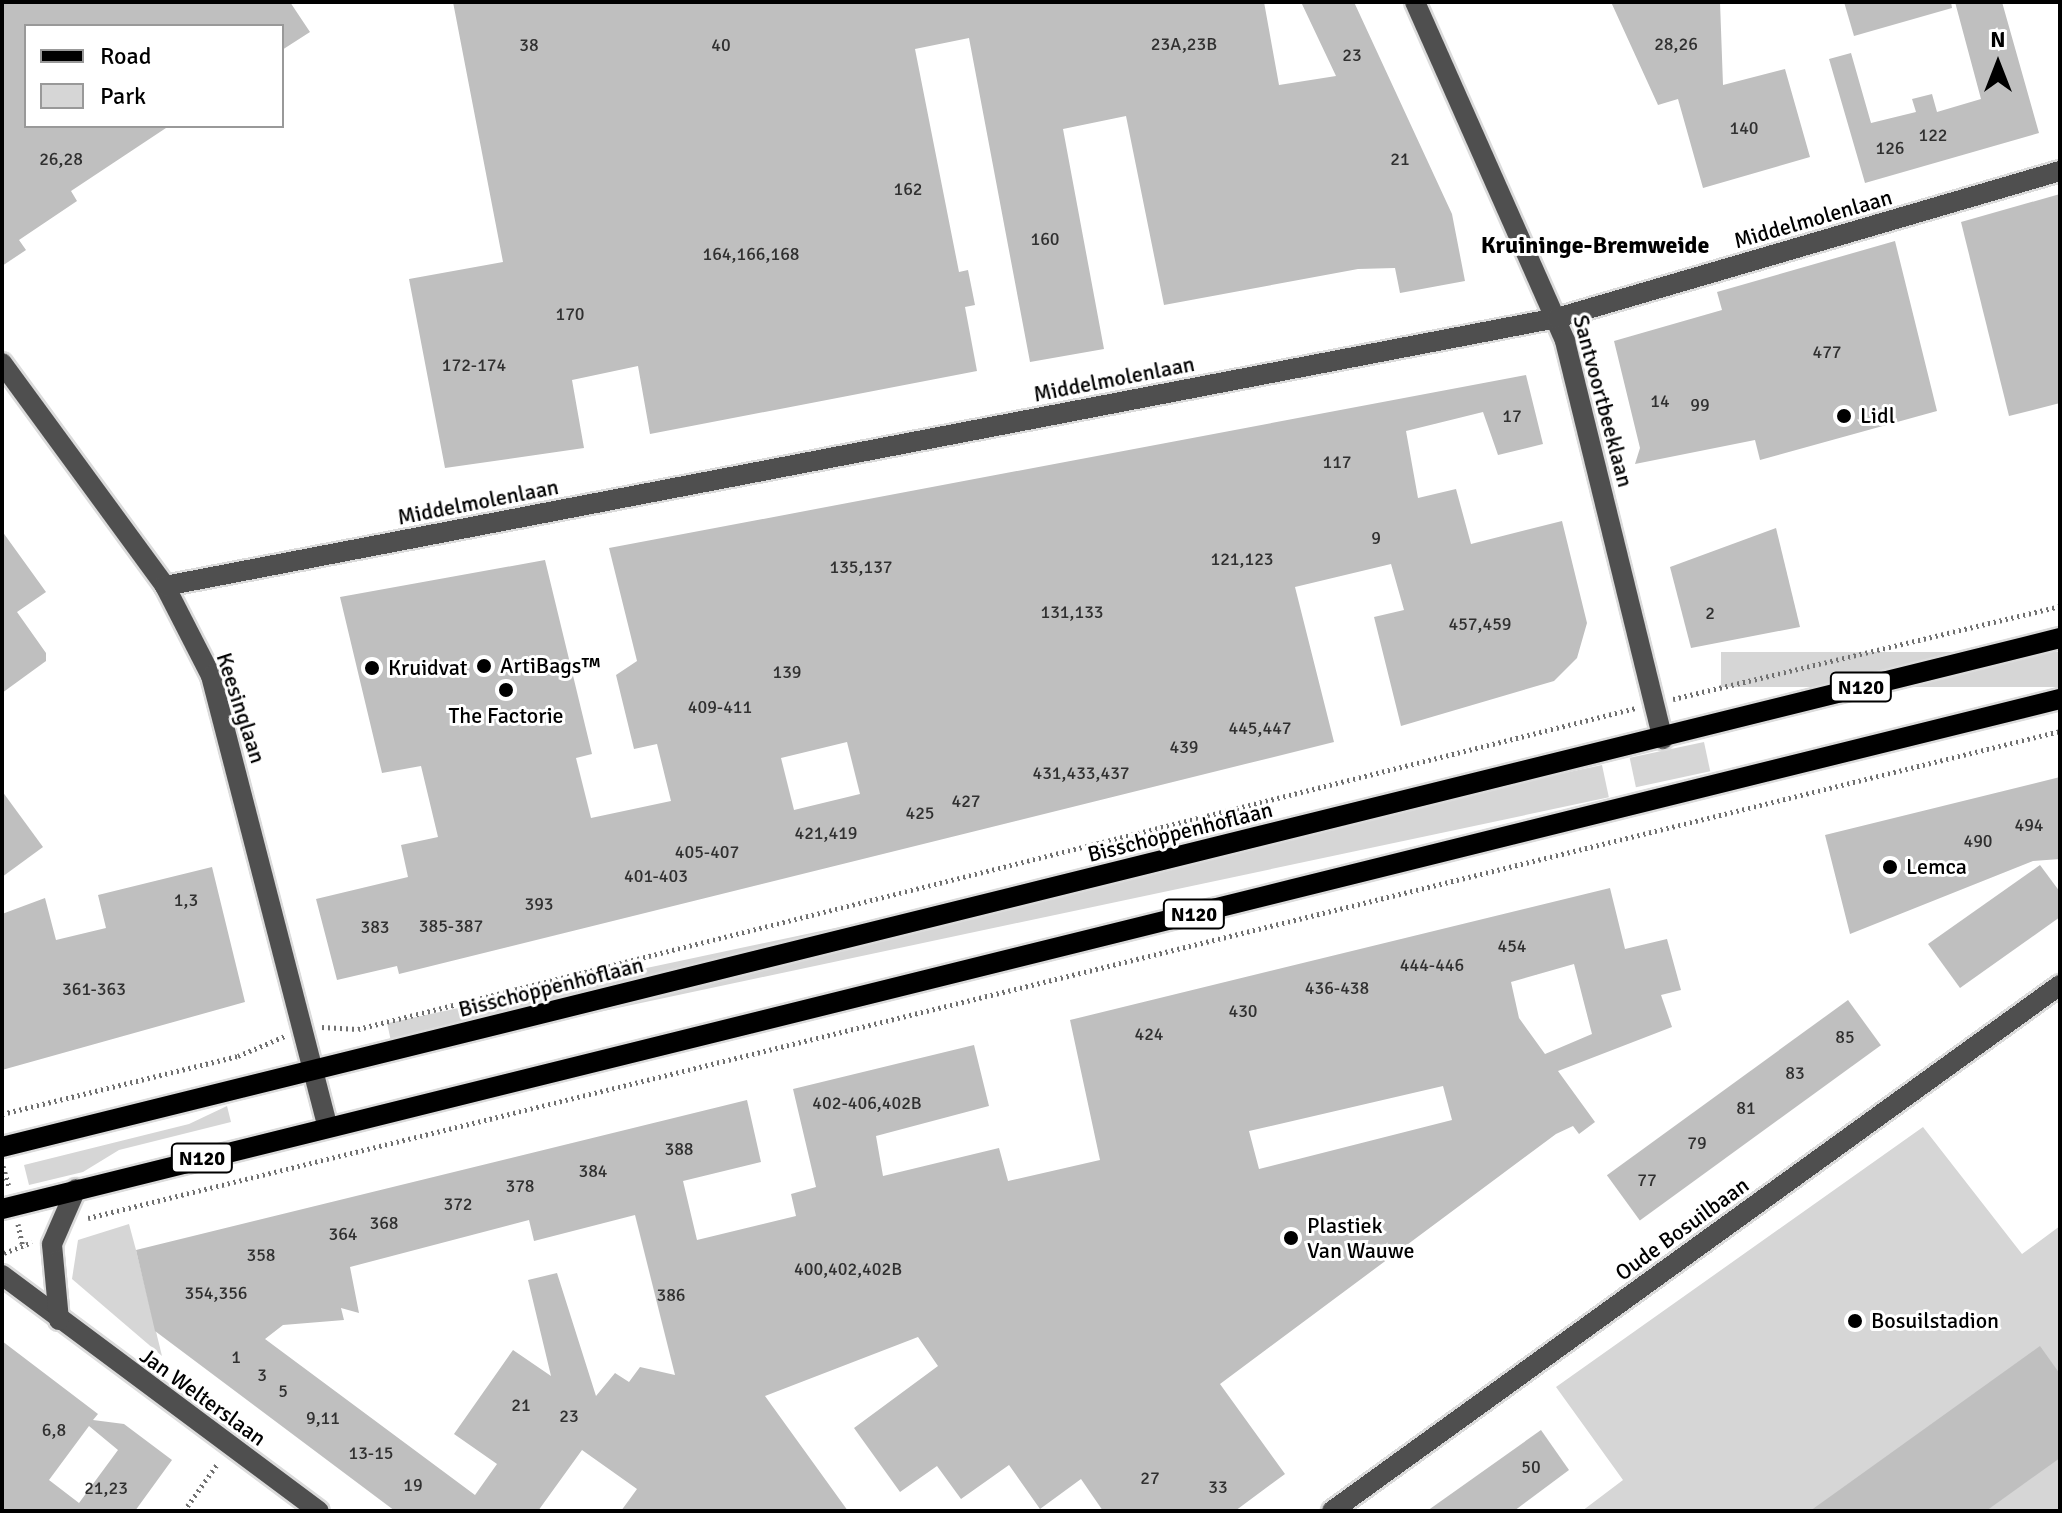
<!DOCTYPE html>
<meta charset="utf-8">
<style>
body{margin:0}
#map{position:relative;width:2062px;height:1513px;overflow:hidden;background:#fff;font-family:Signika,sans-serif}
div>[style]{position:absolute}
.green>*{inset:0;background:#d6d6d6;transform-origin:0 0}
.building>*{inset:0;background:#bfbfbf;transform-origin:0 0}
.path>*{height:5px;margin-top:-2.5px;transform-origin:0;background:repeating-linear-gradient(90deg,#717171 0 2px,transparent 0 6px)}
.roads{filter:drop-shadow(2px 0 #dbdbdb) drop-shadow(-2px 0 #dbdbdb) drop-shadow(0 2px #dbdbdb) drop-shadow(0 -2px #dbdbdb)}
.minor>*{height:20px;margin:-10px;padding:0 10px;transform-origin:10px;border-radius:10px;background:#4f4f4f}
.major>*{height:20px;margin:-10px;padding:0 10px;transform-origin:10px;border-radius:10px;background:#000}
.dots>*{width:22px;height:22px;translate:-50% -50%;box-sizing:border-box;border:4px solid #fff;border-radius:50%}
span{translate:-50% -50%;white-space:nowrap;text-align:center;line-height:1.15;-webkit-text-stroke:6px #fff;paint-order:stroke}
.number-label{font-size:18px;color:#303030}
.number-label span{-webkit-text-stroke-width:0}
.shield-label span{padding:2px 6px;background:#fff;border:2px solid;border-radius:6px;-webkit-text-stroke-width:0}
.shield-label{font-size:20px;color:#000;font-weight:700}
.street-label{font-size:22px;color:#000}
.poi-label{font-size:22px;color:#000}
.left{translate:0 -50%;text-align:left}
.neighbourhood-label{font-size:24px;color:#000;font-weight:700}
.frame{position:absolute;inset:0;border:4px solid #000;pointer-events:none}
.legend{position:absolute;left:24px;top:24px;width:260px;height:104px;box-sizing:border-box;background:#fff;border:2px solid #999;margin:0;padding:10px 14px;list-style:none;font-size:24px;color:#000}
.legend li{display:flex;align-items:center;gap:16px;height:40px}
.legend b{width:40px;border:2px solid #999}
.north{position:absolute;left:1958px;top:24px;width:80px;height:80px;-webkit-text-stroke:6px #fff;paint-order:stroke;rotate:0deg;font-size:22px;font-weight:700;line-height:32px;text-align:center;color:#000}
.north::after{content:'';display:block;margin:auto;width:28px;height:36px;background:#000;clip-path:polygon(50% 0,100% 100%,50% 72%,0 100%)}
</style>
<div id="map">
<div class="green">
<div style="left:2060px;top:652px;width:35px;height:339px;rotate:90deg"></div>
<div style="left:1704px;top:742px;width:30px;height:76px;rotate:78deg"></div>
<div style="left:1602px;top:765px;width:33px;height:1242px;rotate:78deg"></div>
<div style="clip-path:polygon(227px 1106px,231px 1122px,119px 1150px,83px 1172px,29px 1185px,24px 1165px,189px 1124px)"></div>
<div style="clip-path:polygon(1923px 1127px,2022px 1254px,2060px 1226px,2060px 1511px,1582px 1511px,1623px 1480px,1556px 1387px)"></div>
<div style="clip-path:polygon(129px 1224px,136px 1250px,162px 1356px,72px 1279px,78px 1240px)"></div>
</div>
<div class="building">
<div style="clip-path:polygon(2px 2px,290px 2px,310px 32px,282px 50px,282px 26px,26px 26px,26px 126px,169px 126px,71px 191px,77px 201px,19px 240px,26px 250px,2px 266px)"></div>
<div style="clip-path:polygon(453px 2px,1264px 2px,1279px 85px,1336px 76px,1301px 2px,1354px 2px,1452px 214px,1465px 281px,1400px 293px,1395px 268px,1358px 269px,1164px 305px,1126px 116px,1063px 129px,1104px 349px,1030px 362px,969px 38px,915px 49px,959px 272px,968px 270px,975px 305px,965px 307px,977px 371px,650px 434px,638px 366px,572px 380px,584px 448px,445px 468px,409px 279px,503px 262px)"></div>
<div style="clip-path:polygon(1611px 2px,1720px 2px,1723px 85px,1785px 69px,1810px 157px,1703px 188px,1678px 99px,1658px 105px)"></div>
<div style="clip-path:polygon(1844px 2px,1951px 2px,1952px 8px,1854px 36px)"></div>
<div style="clip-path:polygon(1955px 2px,2002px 2px,2039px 133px,1865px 183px,1829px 59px,1851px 53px,1871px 123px,1916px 112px,1912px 99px,1932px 94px,1937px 112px,1981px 99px)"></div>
<div style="clip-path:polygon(2060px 194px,2060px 403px,2009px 416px,1961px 222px)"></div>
<div style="clip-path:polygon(1895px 241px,1937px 411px,1760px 460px,1755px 440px,1635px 464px,1640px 448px,1614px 341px,1722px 310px,1717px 292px)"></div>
<div style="clip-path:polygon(evenodd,1526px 375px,1543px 444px,1498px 455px,1483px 412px,1406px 431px,1418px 498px,1456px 489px,1471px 544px,1562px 521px,1587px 623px,1577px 658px,1554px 681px,1401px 726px,1374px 617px,1404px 610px,1391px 564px,1295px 587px,1334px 742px,399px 974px,397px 966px,337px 980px,316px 899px,408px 877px,401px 845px,438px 837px,421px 766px,382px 773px,340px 597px,545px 560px,592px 754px,576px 758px,591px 818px,671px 801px,657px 744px,634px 749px,616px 675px,637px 661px,609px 548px,1526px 375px,847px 742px,860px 794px,794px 810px,781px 758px,847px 742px)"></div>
<div style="clip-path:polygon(1776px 528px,1800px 627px,1691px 648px,1670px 567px)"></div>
<div style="clip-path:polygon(2px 531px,46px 592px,17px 612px,46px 653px,46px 661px,2px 693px)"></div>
<div style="clip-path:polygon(2060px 777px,2060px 859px,2033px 861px,1850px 934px,1825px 835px)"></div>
<div style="clip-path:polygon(2px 791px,43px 847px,2px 877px)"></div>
<div style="clip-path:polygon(2040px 865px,2060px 892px,2060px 917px,1960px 988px,1928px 944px)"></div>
<div style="clip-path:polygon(212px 867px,245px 1002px,2px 1070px,2px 914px,45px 898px,56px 940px,106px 928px,98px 895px)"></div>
<div style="clip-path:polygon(evenodd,1610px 888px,1625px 949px,1667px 939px,1681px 990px,1661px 995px,1672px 1027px,1558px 1071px,1595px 1122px,1579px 1134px,1573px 1126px,1556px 1134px,1220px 1384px,1285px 1474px,1235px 1511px,1103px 1511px,1081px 1479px,1040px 1509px,1009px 1465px,961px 1499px,937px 1466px,900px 1492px,854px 1428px,938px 1366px,918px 1337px,765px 1396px,848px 1511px,621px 1511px,637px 1489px,582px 1450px,538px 1511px,395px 1511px,155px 1331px,136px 1250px,747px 1100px,761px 1162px,683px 1181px,697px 1240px,796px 1216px,791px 1194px,816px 1187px,793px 1089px,974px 1045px,989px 1106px,876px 1136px,883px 1176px,999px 1148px,1008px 1181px,1100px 1160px,1070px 1020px,1610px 888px,1574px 964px,1592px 1034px,1545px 1054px,1519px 1018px,1511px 982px,1574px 964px,1610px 888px,1443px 1086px,1452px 1120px,1259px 1169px,1249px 1131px,1443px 1086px,1610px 888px,635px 1215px,675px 1375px,640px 1367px,629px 1382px,615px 1373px,596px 1396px,557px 1273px,528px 1280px,551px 1376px,513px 1350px,454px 1434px,497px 1464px,475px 1495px,265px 1339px,283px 1325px,344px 1320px,341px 1308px,359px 1313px,350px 1267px,529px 1220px,534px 1241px,635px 1215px)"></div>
<div style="left:1848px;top:1000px;width:56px;height:298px;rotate:54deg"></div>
<div style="clip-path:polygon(evenodd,2px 1341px,98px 1414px,93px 1420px,124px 1424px,172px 1460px,135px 1511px,2px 1511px,2px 1341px,89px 1426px,118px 1450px,79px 1503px,49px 1480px,89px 1426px)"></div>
<div style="clip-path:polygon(2040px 1346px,2060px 1374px,2060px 1458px,1986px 1511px,1810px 1511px)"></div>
<div style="clip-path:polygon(1541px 1430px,1569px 1470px,1514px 1511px,1427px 1511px)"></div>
</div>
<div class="path">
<div style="left:1673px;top:699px;width:398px;rotate:-13.5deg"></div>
<div style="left:322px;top:1027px;width:36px;rotate:3deg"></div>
<div style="left:358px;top:1029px;width:1318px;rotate:-14.1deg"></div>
<div style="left:2px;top:1114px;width:243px;rotate:-13.8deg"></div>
<div style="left:238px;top:1056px;width:51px;rotate:-23.1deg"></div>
<div style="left:3px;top:1166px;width:22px;rotate:74deg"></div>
<div style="left:88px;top:1218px;width:2031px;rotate:-13.87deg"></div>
<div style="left:18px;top:1224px;width:24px;rotate:78deg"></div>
<div style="left:4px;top:1253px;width:30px;rotate:-21deg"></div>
<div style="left:184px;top:1511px;width:59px;rotate:-54.7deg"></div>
</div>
<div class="roads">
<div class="minor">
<div style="left:1415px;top:2px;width:371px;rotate:66.1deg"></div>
<div style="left:1565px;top:341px;width:410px;rotate:76.2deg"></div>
<div style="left:2px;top:363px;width:276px;rotate:53.8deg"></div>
<div style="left:165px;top:586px;width:101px;rotate:62.9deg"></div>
<div style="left:211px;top:676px;width:466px;rotate:75.5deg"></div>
<div style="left:165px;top:586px;width:1418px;rotate:-10.9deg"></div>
<div style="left:1557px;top:318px;width:524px;rotate:-16.29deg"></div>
<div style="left:2px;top:1275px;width:395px;rotate:36.7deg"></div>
<div style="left:59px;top:1320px;width:76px;rotate:-95.3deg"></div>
<div style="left:52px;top:1244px;width:60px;rotate:-66.4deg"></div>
<div style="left:1332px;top:1511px;width:898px;rotate:-35.85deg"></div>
</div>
<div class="major">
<div style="left:2px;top:1147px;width:2120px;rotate:-13.89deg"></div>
<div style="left:2px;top:1209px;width:2120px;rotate:-13.92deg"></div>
</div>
</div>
<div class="dots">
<div style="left:1844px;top:416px;background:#000"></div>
<div style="left:484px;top:666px;background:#000"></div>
<div style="left:372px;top:668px;background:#000"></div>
<div style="left:506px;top:690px;background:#000"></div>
<div style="left:1890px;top:867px;background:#000"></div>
<div style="left:1291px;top:1238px;background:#000"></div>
<div style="left:1855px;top:1321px;background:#000"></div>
</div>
<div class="number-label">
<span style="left:1184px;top:44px">23A,23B</span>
<span style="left:1676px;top:44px">28,26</span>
<span style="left:529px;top:45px">38</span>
<span style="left:721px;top:45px">40</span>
<span style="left:1352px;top:55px">23</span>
<span style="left:1744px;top:128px">140</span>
<span style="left:1933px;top:135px">122</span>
<span style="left:1890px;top:148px">126</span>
<span style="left:61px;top:159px">26,28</span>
<span style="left:1400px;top:159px">21</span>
<span style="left:908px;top:189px">162</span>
<span style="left:1045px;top:239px">160</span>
<span style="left:751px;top:254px">164,166,168</span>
<span style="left:570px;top:314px">170</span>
<span style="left:1827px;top:352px">477</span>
<span style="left:474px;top:365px">172-174</span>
<span style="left:1660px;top:401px">14</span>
<span style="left:1700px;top:405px">99</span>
<span style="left:1512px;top:416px">17</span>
<span style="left:1337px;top:462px">117</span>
<span style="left:1376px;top:538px">9</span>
<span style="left:1242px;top:559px">121,123</span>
<span style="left:861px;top:567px">135,137</span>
<span style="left:1072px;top:612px">131,133</span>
<span style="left:1710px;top:613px">2</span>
<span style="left:1480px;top:624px">457,459</span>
<span style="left:787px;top:672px">139</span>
<span style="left:720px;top:707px">409-411</span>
<span style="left:1260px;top:728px">445,447</span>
<span style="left:1184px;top:747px">439</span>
<span style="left:1081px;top:773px">431,433,437</span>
<span style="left:966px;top:801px">427</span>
<span style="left:920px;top:813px">425</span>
<span style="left:2029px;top:825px">494</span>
<span style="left:826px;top:833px">421,419</span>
<span style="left:1978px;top:841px">490</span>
<span style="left:707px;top:852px">405-407</span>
<span style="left:656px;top:876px">401-403</span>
<span style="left:186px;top:900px">1,3</span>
<span style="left:539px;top:904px">393</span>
<span style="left:451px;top:926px">385-387</span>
<span style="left:375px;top:927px">383</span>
<span style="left:1512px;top:946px">454</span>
<span style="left:1432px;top:965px">444-446</span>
<span style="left:1337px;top:988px">436-438</span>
<span style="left:94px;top:989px">361-363</span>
<span style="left:1243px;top:1011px">430</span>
<span style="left:1149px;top:1034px">424</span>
<span style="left:1845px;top:1037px">85</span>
<span style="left:1795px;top:1073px">83</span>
<span style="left:867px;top:1103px">402-406,402B</span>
<span style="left:1746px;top:1108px">81</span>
<span style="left:1697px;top:1143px">79</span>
<span style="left:679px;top:1149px">388</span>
<span style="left:593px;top:1171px">384</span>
<span style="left:1647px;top:1180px">77</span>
<span style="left:520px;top:1186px">378</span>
<span style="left:458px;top:1204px">372</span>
<span style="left:384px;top:1223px">368</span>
<span style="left:343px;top:1234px">364</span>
<span style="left:261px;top:1255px">358</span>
<span style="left:848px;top:1269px">400,402,402B</span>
<span style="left:216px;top:1293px">354,356</span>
<span style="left:671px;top:1295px">386</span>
<span style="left:236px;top:1357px">1</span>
<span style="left:262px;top:1375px">3</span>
<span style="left:283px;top:1391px">5</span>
<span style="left:521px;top:1405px">21</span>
<span style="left:569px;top:1416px">23</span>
<span style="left:323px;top:1418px">9,11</span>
<span style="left:54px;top:1430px">6,8</span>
<span style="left:371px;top:1453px">13-15</span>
<span style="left:1531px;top:1467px">50</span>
<span style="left:1150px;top:1478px">27</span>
<span style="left:413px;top:1485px">19</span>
<span style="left:1218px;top:1487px">33</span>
<span style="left:106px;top:1488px">21,23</span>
</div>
<div class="shield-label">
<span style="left:1861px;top:687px">N120</span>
<span style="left:1194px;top:914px">N120</span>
<span style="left:202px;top:1158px">N120</span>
</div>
<div class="street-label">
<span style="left:1813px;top:219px;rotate:-16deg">Middelmolenlaan</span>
<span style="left:1114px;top:379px;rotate:-11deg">Middelmolenlaan</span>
<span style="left:1603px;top:401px;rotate:75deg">Santvoortbeeklaan</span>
<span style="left:478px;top:502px;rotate:-11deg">Middelmolenlaan</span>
<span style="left:241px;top:708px;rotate:72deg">Keesinglaan</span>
<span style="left:1180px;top:832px;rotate:-14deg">Bisschoppenhoflaan</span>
<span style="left:551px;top:987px;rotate:-14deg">Bisschoppenhoflaan</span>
<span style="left:1682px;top:1229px;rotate:-36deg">Oude Bosuilbaan</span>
<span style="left:203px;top:1397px;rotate:36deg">Jan Welterslaan</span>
</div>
<div class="poi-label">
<span class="left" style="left:1860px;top:416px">Lidl</span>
<span class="left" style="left:500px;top:666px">ArtiBags™</span>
<span class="left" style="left:388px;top:668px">Kruidvat</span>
<span style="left:506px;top:716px">The Factorie</span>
<span class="left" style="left:1906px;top:867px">Lemca</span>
<span class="left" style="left:1307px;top:1238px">Plastiek<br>Van Wauwe</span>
<span class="left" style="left:1871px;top:1321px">Bosuilstadion</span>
</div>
<div class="neighbourhood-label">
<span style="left:1595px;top:246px">Kruininge-Bremweide</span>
</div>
<div class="frame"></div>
<ul class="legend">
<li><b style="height:10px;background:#000"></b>Road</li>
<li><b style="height:22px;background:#d6d6d6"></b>Park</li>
</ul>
<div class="north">N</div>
</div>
